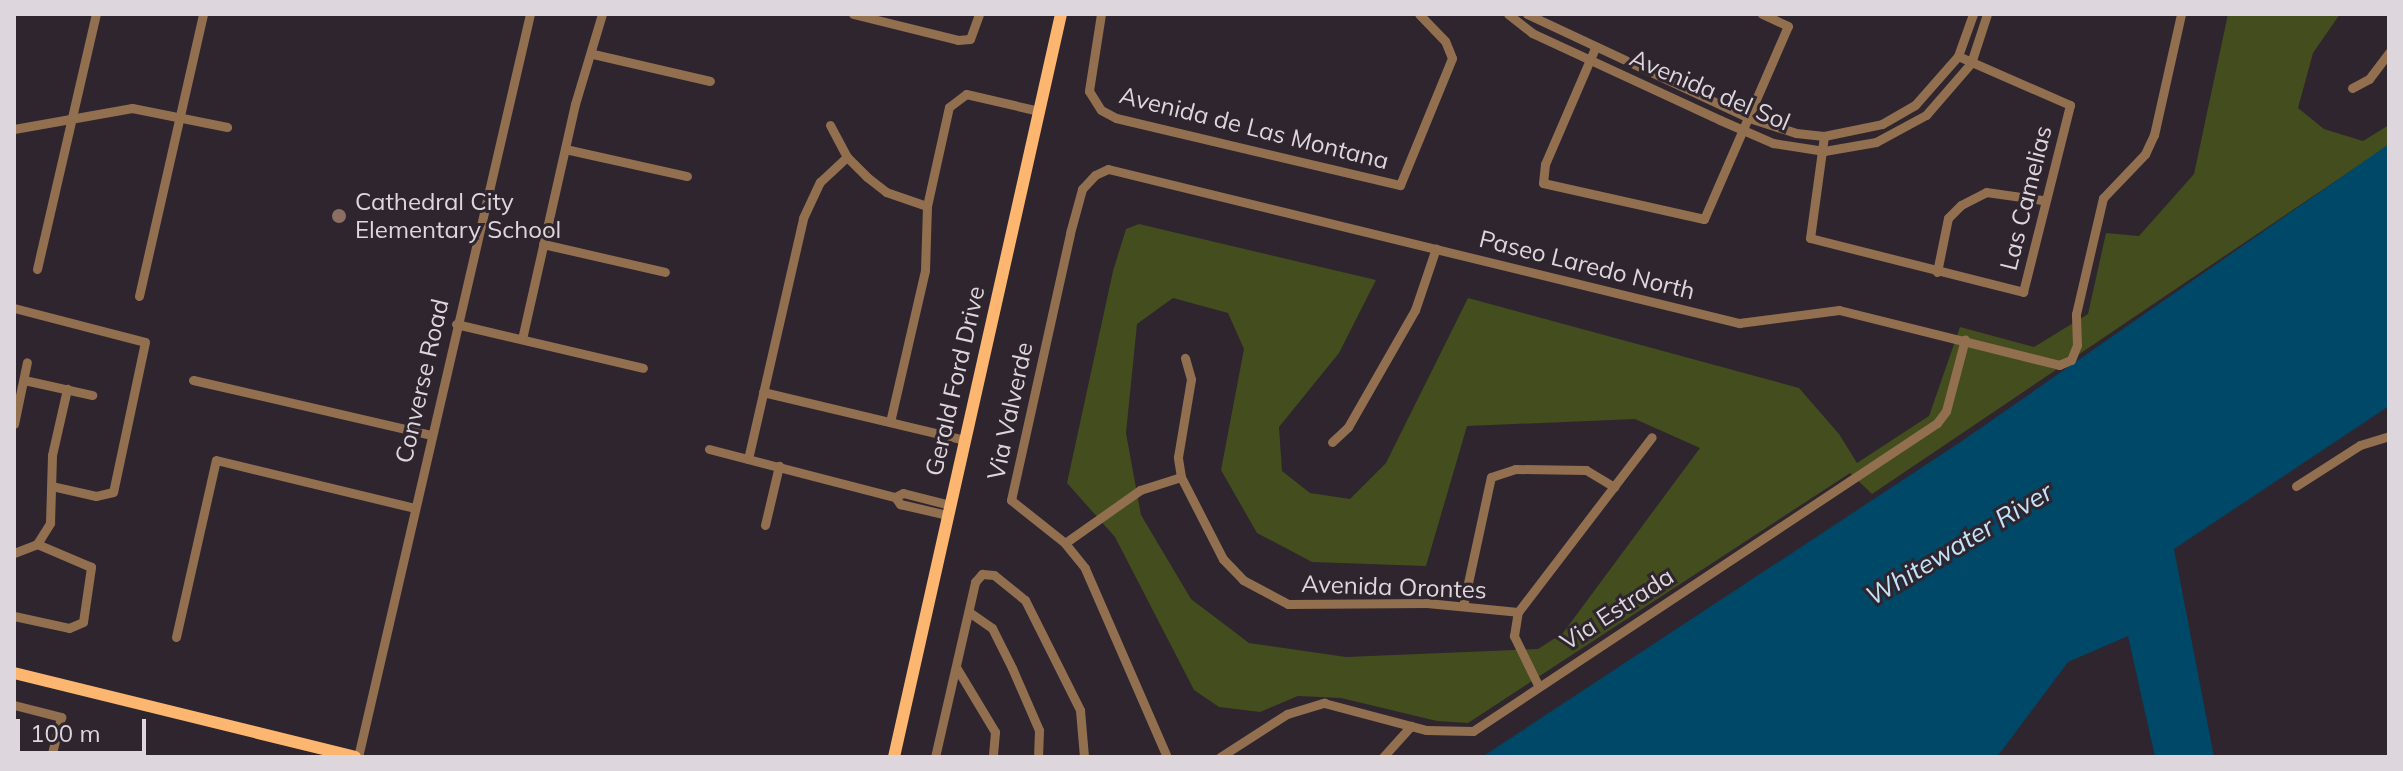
<!DOCTYPE html>
<style>
body{margin:0}
#map{position:relative;width:2403px;height:771px;overflow:hidden;background:#2e252e;font-family:Mulish,sans-serif}
div>[style]{position:absolute}
.green>*{inset:0;background:#434d1d}
.water>*{inset:0;background:#004867}
.minor>*{height:9px;margin:-4.5px;padding:0 4.5px;transform-origin:4.5px;border-radius:4.5px;background:#926f4f}
.major>*{height:12px;margin:-6px;padding:0 6px;transform-origin:6px;border-radius:6px;background:#fdb66f}
.dots>*{width:22px;height:22px;translate:-50% -50%;box-sizing:border-box;border:4px solid #2e252e;border-radius:50%}
span{translate:-50% -50%;white-space:nowrap;text-align:center;line-height:1.15;-webkit-text-stroke:6px #2e252e;paint-order:stroke}
.street-label{font-size:24px;color:#ddd7dd}
.poi-label{font-size:24px;color:#ddd7dd}
.left{translate:0 -50%;text-align:left}
.water-label{font-size:26px;color:#c3e3f8;font-style:italic}
.frame{position:absolute;inset:0;border:16px solid #ddd7dd;pointer-events:none}
.scale{position:absolute;left:16px;top:719px;width:130px;height:36px;box-sizing:border-box;border:4px solid #ddd7dd;border-top:0;padding-left:10px;font-size:24px;line-height:28px;white-space:nowrap;color:#ddd7dd;-webkit-text-stroke:6px #2e252e;paint-order:stroke}
</style>
<div id="map">
<div class="green">
<div style="clip-path:polygon(evenodd,2228px 14px,2340px 14px,2313px 53px,2298px 108px,2324px 129px,2363px 141px,2389px 125px,2389px 145px,1872px 494px,1850px 473px,1468px 723px,1437px 721px,1341px 698px,1298px 696px,1260px 712px,1219px 707px,1194px 690px,1115px 537px,1067px 483px,1113px 271px,1126px 229px,1139px 224px,1376px 280px,1339px 353px,1279px 427px,1282px 471px,1310px 493px,1350px 499px,1386px 463px,1468px 298px,1799px 388px,1839px 434px,1857px 463px,1929px 416px,1960px 327px,2034px 347px,2088px 314px,2106px 233px,2139px 236px,2194px 174px,2228px 14px,1173px 298px,1228px 313px,1244px 349px,1221px 470px,1257px 533px,1312px 562px,1426px 566px,1467px 426px,1635px 419px,1700px 448px,1563px 633px,1538px 649px,1346px 657px,1249px 643px,1191px 599px,1141px 515px,1126px 433px,1137px 324px,1173px 298px)"></div>
</div>
<div class="water">
<div style="clip-path:polygon(2389px 144px,2389px 406px,2174px 549px,2214px 757px,2155px 757px,2128px 636px,2068px 662px,1997px 757px,1482px 757px,1962px 441px)"></div>
</div>
<div class="minor">
<div style="left:853px;top:14px;width:108px;rotate:13.9deg"></div>
<div style="left:958px;top:40px;width:12px;rotate:-5deg"></div>
<div style="left:970px;top:39px;width:27px;rotate:-70deg"></div>
<div style="left:1101px;top:14px;width:78px;rotate:98.9deg"></div>
<div style="left:1089px;top:91px;width:22px;rotate:58deg"></div>
<div style="left:1101px;top:110px;width:17px;rotate:28deg"></div>
<div style="left:1116px;top:118px;width:292px;rotate:13.3deg"></div>
<div style="left:1400px;top:185px;width:137px;rotate:-67.7deg"></div>
<div style="left:1452px;top:58px;width:18px;rotate:-112deg"></div>
<div style="left:1445px;top:41px;width:37px;rotate:-134deg"></div>
<div style="left:1508px;top:14px;width:31px;rotate:38deg"></div>
<div style="left:1532px;top:33px;width:207px;rotate:24.8deg"></div>
<div style="left:1720px;top:120px;width:58px;rotate:23.5deg"></div>
<div style="left:1773px;top:143px;width:52px;rotate:8.9deg"></div>
<div style="left:1824px;top:151px;width:53px;rotate:-9.8deg"></div>
<div style="left:1876px;top:142px;width:57px;rotate:-28.4deg"></div>
<div style="left:1926px;top:115px;width:69px;rotate:-49.1deg"></div>
<div style="left:1971px;top:63px;width:52px;rotate:-71.9deg"></div>
<div style="left:1527px;top:14px;width:245px;rotate:25.1deg"></div>
<div style="left:1749px;top:118px;width:49px;rotate:17.7deg"></div>
<div style="left:1796px;top:133px;width:28px;rotate:6deg"></div>
<div style="left:1824px;top:136px;width:59px;rotate:-11.7deg"></div>
<div style="left:1882px;top:124px;width:38px;rotate:-30deg"></div>
<div style="left:1915px;top:105px;width:65px;rotate:-48.7deg"></div>
<div style="left:1958px;top:56px;width:45px;rotate:-70.3deg"></div>
<div style="left:1595px;top:48px;width:126px;rotate:113.3deg"></div>
<div style="left:1545px;top:164px;width:19px;rotate:96deg"></div>
<div style="left:1543px;top:183px;width:165px;rotate:12.6deg"></div>
<div style="left:1704px;top:219px;width:210px;rotate:-66.5deg"></div>
<div style="left:1788px;top:26px;width:29px;rotate:-155deg"></div>
<div style="left:593px;top:54px;width:120px;rotate:13deg"></div>
<div style="left:2352px;top:88px;width:19px;rotate:-28deg"></div>
<div style="left:2369px;top:79px;width:34px;rotate:-53deg"></div>
<div style="left:830px;top:125px;width:36px;rotate:62deg"></div>
<div style="left:847px;top:157px;width:28px;rotate:45deg"></div>
<div style="left:867px;top:177px;width:24px;rotate:38deg"></div>
<div style="left:886px;top:192px;width:43px;rotate:18.9deg"></div>
<div style="left:14px;top:129px;width:120px;rotate:-10.1deg"></div>
<div style="left:132px;top:108px;width:97px;rotate:11.3deg"></div>
<div style="left:1824px;top:136px;width:103px;rotate:97.8deg"></div>
<div style="left:1810px;top:238px;width:220px;rotate:14.2deg"></div>
<div style="left:2023px;top:292px;width:193px;rotate:-75.9deg"></div>
<div style="left:2070px;top:105px;width:122px;rotate:-156.4deg"></div>
<div style="left:565px;top:149px;width:125px;rotate:12.5deg"></div>
<div style="left:543px;top:244px;width:125px;rotate:12.9deg"></div>
<div style="left:37px;top:269px;width:262px;rotate:-77deg"></div>
<div style="left:1937px;top:272px;width:55px;rotate:-78.5deg"></div>
<div style="left:1948px;top:218px;width:18px;rotate:-45deg"></div>
<div style="left:1961px;top:205px;width:28px;rotate:-27deg"></div>
<div style="left:1986px;top:192px;width:57px;rotate:8.1deg"></div>
<div style="left:139px;top:296px;width:289px;rotate:-77.2deg"></div>
<div style="left:14px;top:308px;width:135px;rotate:14.5deg"></div>
<div style="left:145px;top:342px;width:153px;rotate:102deg"></div>
<div style="left:113px;top:492px;width:17px;rotate:167deg"></div>
<div style="left:96px;top:496px;width:45px;rotate:-167.2deg"></div>
<div style="left:456px;top:324px;width:192px;rotate:13.2deg"></div>
<div style="left:522px;top:339px;width:241px;rotate:-77.3deg"></div>
<div style="left:575px;top:104px;width:94px;rotate:-73.3deg"></div>
<div style="left:24px;top:380px;width:70px;rotate:12.4deg"></div>
<div style="left:193px;top:380px;width:244px;rotate:13deg"></div>
<div style="left:763px;top:392px;width:207px;rotate:13.4deg"></div>
<div style="left:890px;top:422px;width:156px;rotate:-77deg"></div>
<div style="left:925px;top:270px;width:64px;rotate:-88.2deg"></div>
<div style="left:927px;top:206px;width:101px;rotate:-77.5deg"></div>
<div style="left:949px;top:107px;width:21px;rotate:-37deg"></div>
<div style="left:966px;top:94px;width:75px;rotate:13.1deg"></div>
<div style="left:14px;top:424px;width:63px;rotate:-78.2deg"></div>
<div style="left:1332px;top:442px;width:22px;rotate:-43deg"></div>
<div style="left:1348px;top:427px;width:135px;rotate:-60.2deg"></div>
<div style="left:1415px;top:310px;width:65px;rotate:-71.3deg"></div>
<div style="left:709px;top:449px;width:192px;rotate:14.5deg"></div>
<div style="left:895px;top:497px;width:9px;rotate:-27deg"></div>
<div style="left:903px;top:493px;width:49px;rotate:14.3deg"></div>
<div style="left:748px;top:459px;width:247px;rotate:-77.1deg"></div>
<div style="left:803px;top:218px;width:40px;rotate:-65deg"></div>
<div style="left:820px;top:182px;width:37px;rotate:-43deg"></div>
<div style="left:1181px;top:477px;width:20px;rotate:-99deg"></div>
<div style="left:1178px;top:457px;width:79px;rotate:-80.5deg"></div>
<div style="left:1191px;top:379px;width:22px;rotate:-106deg"></div>
<div style="left:2296px;top:486px;width:76px;rotate:-32.6deg"></div>
<div style="left:2360px;top:445px;width:30px;rotate:-17deg"></div>
<div style="left:895px;top:497px;width:9px;rotate:54deg"></div>
<div style="left:900px;top:504px;width:48px;rotate:13.2deg"></div>
<div style="left:765px;top:525px;width:61px;rotate:-76.7deg"></div>
<div style="left:1065px;top:543px;width:92px;rotate:-35.2deg"></div>
<div style="left:1140px;top:490px;width:43px;rotate:-17.6deg"></div>
<div style="left:1181px;top:477px;width:92px;rotate:62.9deg"></div>
<div style="left:1223px;top:559px;width:29px;rotate:46deg"></div>
<div style="left:1243px;top:580px;width:51px;rotate:28.1deg"></div>
<div style="left:1288px;top:604px;width:139px;rotate:-0.4deg"></div>
<div style="left:1427px;top:603px;width:91px;rotate:5.6deg"></div>
<div style="left:14px;top:553px;width:25px;rotate:-21deg"></div>
<div style="left:37px;top:544px;width:25px;rotate:-58deg"></div>
<div style="left:50px;top:523px;width:68px;rotate:-88.3deg"></div>
<div style="left:52px;top:455px;width:68px;rotate:-77.2deg"></div>
<div style="left:1463px;top:606px;width:132px;rotate:-77.8deg"></div>
<div style="left:1491px;top:477px;width:25px;rotate:-18deg"></div>
<div style="left:1515px;top:469px;width:71px;rotate:0.8deg"></div>
<div style="left:1586px;top:470px;width:33px;rotate:31deg"></div>
<div style="left:969px;top:612px;width:28px;rotate:35deg"></div>
<div style="left:992px;top:628px;width:45px;rotate:63.4deg"></div>
<div style="left:1012px;top:668px;width:68px;rotate:66.5deg"></div>
<div style="left:1039px;top:730px;width:27px;rotate:92deg"></div>
<div style="left:14px;top:616px;width:56px;rotate:12.3deg"></div>
<div style="left:69px;top:628px;width:15px;rotate:-23deg"></div>
<div style="left:83px;top:622px;width:56px;rotate:-81.7deg"></div>
<div style="left:91px;top:567px;width:59px;rotate:-156.9deg"></div>
<div style="left:176px;top:637px;width:181px;rotate:-77.3deg"></div>
<div style="left:216px;top:460px;width:204px;rotate:13.6deg"></div>
<div style="left:956px;top:667px;width:76px;rotate:59deg"></div>
<div style="left:995px;top:732px;width:25px;rotate:95deg"></div>
<div style="left:1538px;top:685px;width:55px;rotate:-116.1deg"></div>
<div style="left:1514px;top:636px;width:24px;rotate:-81deg"></div>
<div style="left:1518px;top:612px;width:220px;rotate:-52.6deg"></div>
<div style="left:14px;top:705px;width:49px;rotate:14.3deg"></div>
<div style="left:61px;top:717px;width:41px;rotate:104deg"></div>
<div style="left:14px;top:754px;width:13px;rotate:13deg"></div>
<div style="left:358px;top:757px;width:763px;rotate:-76.97deg"></div>
<div style="left:935px;top:757px;width:180px;rotate:-77.1deg"></div>
<div style="left:975px;top:582px;width:11px;rotate:-49deg"></div>
<div style="left:982px;top:574px;width:12px;rotate:5deg"></div>
<div style="left:994px;top:575px;width:40px;rotate:39deg"></div>
<div style="left:1025px;top:600px;width:123px;rotate:63.4deg"></div>
<div style="left:1080px;top:710px;width:47px;rotate:85.1deg"></div>
<div style="left:1167px;top:757px;width:206px;rotate:-113.5deg"></div>
<div style="left:1085px;top:568px;width:32px;rotate:-129deg"></div>
<div style="left:1065px;top:543px;width:69px;rotate:-141.5deg"></div>
<div style="left:1011px;top:500px;width:273px;rotate:-77.5deg"></div>
<div style="left:1070px;top:233px;width:46px;rotate:-74.7deg"></div>
<div style="left:1082px;top:189px;width:19px;rotate:-47deg"></div>
<div style="left:1095px;top:175px;width:14px;rotate:-25deg"></div>
<div style="left:1108px;top:169px;width:650px;rotate:13.72deg"></div>
<div style="left:1739px;top:323px;width:101px;rotate:-7.4deg"></div>
<div style="left:1839px;top:310px;width:227px;rotate:14deg"></div>
<div style="left:2059px;top:365px;width:13px;rotate:-23deg"></div>
<div style="left:2071px;top:360px;width:16px;rotate:-68deg"></div>
<div style="left:2077px;top:345px;width:31px;rotate:-92deg"></div>
<div style="left:2076px;top:314px;width:119px;rotate:-76.9deg"></div>
<div style="left:2103px;top:198px;width:61px;rotate:-46.3deg"></div>
<div style="left:2145px;top:154px;width:21px;rotate:-65deg"></div>
<div style="left:2154px;top:135px;width:124px;rotate:-77.4deg"></div>
<div style="left:1220px;top:757px;width:80px;rotate:-32.7deg"></div>
<div style="left:1287px;top:714px;width:39px;rotate:-17deg"></div>
<div style="left:1324px;top:703px;width:106px;rotate:14.8deg"></div>
<div style="left:1426px;top:730px;width:47px;rotate:1.2deg"></div>
<div style="left:1473px;top:731px;width:557px;rotate:-33.58deg"></div>
<div style="left:1937px;top:423px;width:15px;rotate:-53deg"></div>
<div style="left:1946px;top:411px;width:74px;rotate:-75.2deg"></div>
<div style="left:1383px;top:757px;width:42px;rotate:-47.9deg"></div>
</div>
<div class="major">
<div style="left:14px;top:673px;width:351px;rotate:13.8deg"></div>
<div style="left:894px;top:757px;width:762px;rotate:-77.33deg"></div>
</div>
<div class="dots">
<div style="left:339px;top:216px;background:#8d6e63"></div>
</div>
<div class="street-label">
<span style="left:1710px;top:90px;rotate:23deg">Avenida del Sol</span>
<span style="left:1254px;top:128px;rotate:14deg">Avenida de Las Montana</span>
<span style="left:2026px;top:198px;rotate:-76deg">Las Camelias</span>
<span style="left:1587px;top:265px;rotate:14deg">Paseo Laredo North</span>
<span style="left:422px;top:381px;rotate:-77deg">Converse Road</span>
<span style="left:955px;top:381px;rotate:-77deg">Gerald Ford Drive</span>
<span style="left:1010px;top:411px;rotate:-78deg">Via Valverde</span>
<span style="left:1394px;top:587px;rotate:2deg">Avenida Orontes</span>
<span style="left:1617px;top:609px;rotate:-33deg">Via Estrada</span>
</div>
<div class="poi-label">
<span class="left" style="left:355px;top:216px">Cathedral City<br>Elementary School</span>
</div>
<div class="water-label">
<span style="left:1959px;top:544px;rotate:-31deg">Whitewater River</span>
</div>
<div class="frame"></div>
<div class="scale">100 m</div>
</div>
